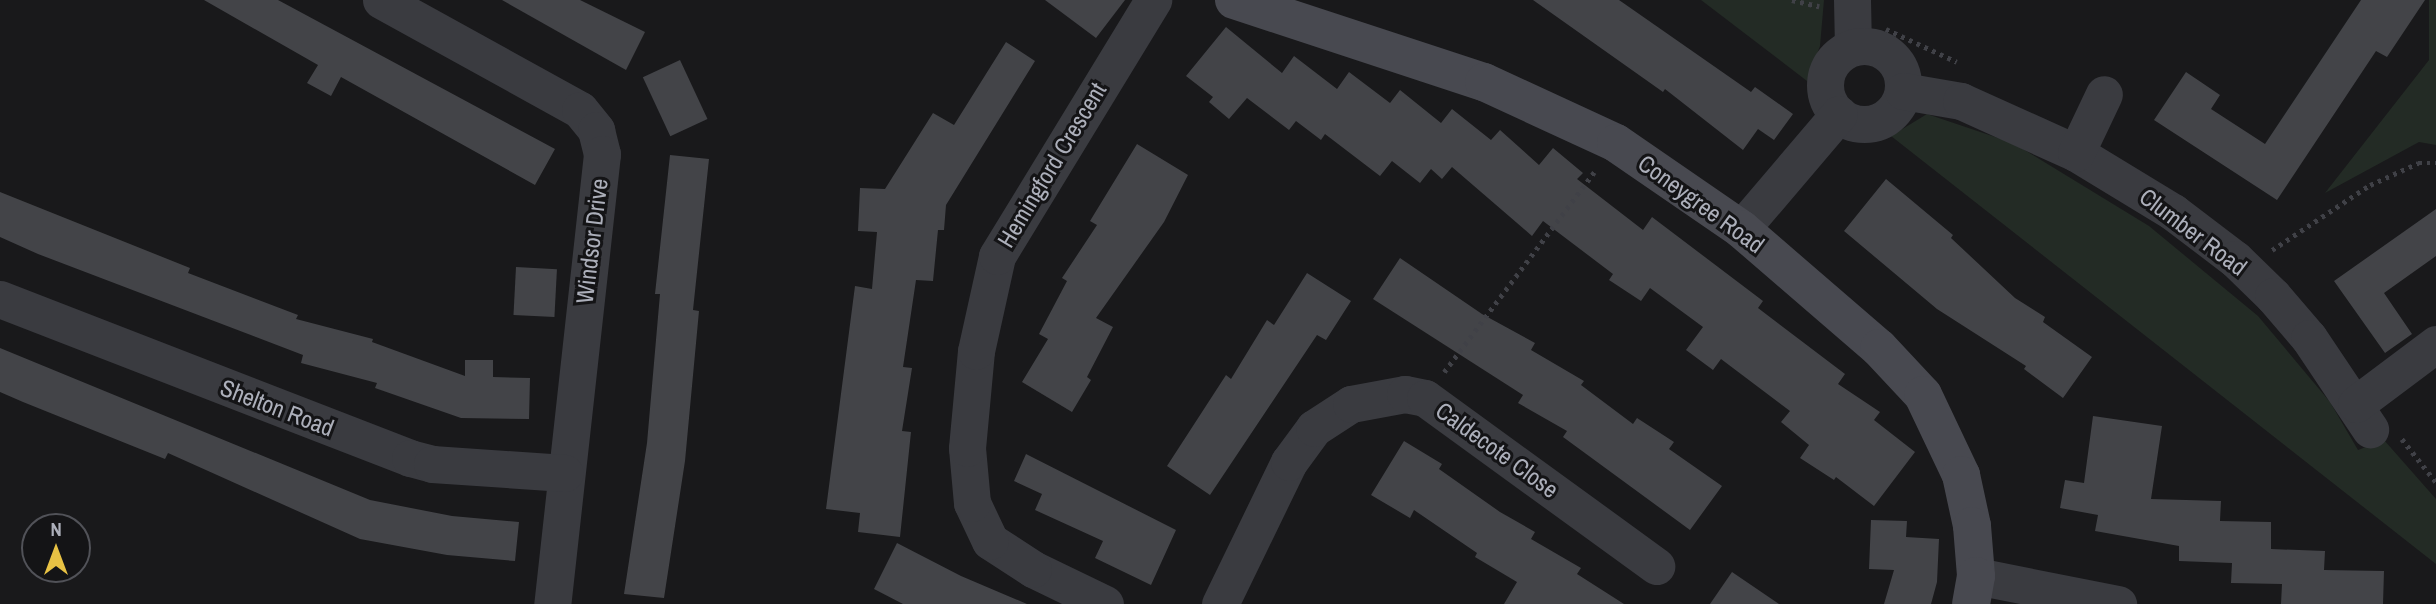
<!DOCTYPE html>
<style>
body{margin:0}
#map{position:relative;width:2436px;height:604px;overflow:hidden;background:#19191b;font-family:"Archivo Narrow",sans-serif}
div>[style]{position:absolute}
.green>*{inset:0;background:#232b25}
.building>*{inset:0;background:#434448;transform-origin:0 0}
.path>*{height:4.5px;margin-top:-2.25px;transform-origin:0;background:repeating-linear-gradient(90deg,#404147 0 3.5px,transparent 0 8.5px)}
.street>*{height:37px;margin:-18.5px;padding:0 18.5px;transform-origin:18.5px;border-radius:18.5px;background:#3a3b40}
.street>.ring{margin:-18.5px;padding:0;box-sizing:content-box;background:none;border:37px solid #3a3b40;border-radius:50%}
.secondary>*{height:38px;margin:-19px;padding:0 19px;transform-origin:19px;border-radius:19px;background:#484950}
span{translate:-50% -50%;white-space:nowrap;text-align:center;line-height:1.15;-webkit-text-stroke:6px #141416;paint-order:stroke}
.street-label{font-size:24px;color:#acafba}
.north{position:absolute;left:21px;top:513px;width:70px;height:70px;box-sizing:border-box;background:#141416;border:2px solid #515258;border-radius:50%;rotate:0deg;font-size:19px;font-weight:700;line-height:28px;text-align:center;color:#acafba}
.north::after{content:'';display:block;margin:auto;width:24px;height:32px;background:#e8c244;clip-path:polygon(50% 0,100% 100%,50% 72%,0 100%)}
</style>
<div id="map">
<div class="green">
<div style="clip-path:polygon(1701px 0,1824px 0,1820px 46px,1807px 81px)"></div>
<div style="clip-path:polygon(2429px 0,2436px 0,2436px 145px,2419px 142px,2325px 193px,2429px 60px)"></div>
<div style="clip-path:polygon(1927px 114px,2013px 143px,2149px 226px,2258px 316px,2330px 402px,2358px 450px,2384px 440px,2436px 499px,2436px 564px,1891px 136px)"></div>
</div>
<div class="building">
<div style="clip-path:polygon(204px 0,278px 0,555px 149px,535px 185px,341px 77px,331px 96px,307px 83px,318px 65px)"></div>
<div style="clip-path:polygon(502px 0,580px 0,645px 32px,626px 70px)"></div>
<div style="clip-path:polygon(1045px 0,1125px 0,1096px 38px)"></div>
<div style="clip-path:polygon(1533px 0,1619px 0,1751px 92px,1755px 87px,1793px 114px,1774px 140px,1758px 129px,1743px 150px,1665px 89px,1663px 92px)"></div>
<div style="clip-path:polygon(2361px 0,2425px 0,2387px 57px,2376px 51px,2277px 200px,2154px 120px,2186px 72px,2220px 95px,2211px 109px,2265px 144px)"></div>
<div style="clip-path:polygon(1226px 27px,1282px 73px,1294px 56px,1337px 89px,1349px 72px,1390px 103px,1400px 90px,1441px 123px,1452px 109px,1491px 140px,1500px 130px,1539px 165px,1553px 148px,1583px 173px,1577px 179px,1643px 230px,1652px 217px,1763px 301px,1758px 308px,1845px 374px,1838px 384px,1880px 412px,1874px 420px,1915px 452px,1874px 506px,1836px 477px,1834px 480px,1800px 458px,1809px 445px,1781px 422px,1790px 411px,1721px 359px,1713px 370px,1686px 350px,1703px 327px,1650px 288px,1641px 301px,1609px 280px,1613px 274px,1543px 221px,1532px 236px,1452px 167px,1442px 179px,1431px 169px,1420px 183px,1392px 161px,1380px 176px,1325px 134px,1321px 140px,1296px 121px,1289px 130px,1247px 98px,1229px 119px,1209px 102px,1213px 97px,1186px 76px)"></div>
<div style="clip-path:polygon(1006px 42px,1035px 61px,946px 205px,944px 230px,938px 230px,933px 281px,916px 280px,903px 367px,912px 368px,902px 431px,911px 432px,900px 537px,858px 532px,860px 513px,826px 509px,855px 286px,872px 289px,877px 232px,858px 231px,860px 188px,885px 189px,933px 113px,954px 125px)"></div>
<div style="left:680px;top:60px;width:65px;height:41px;rotate:65deg"></div>
<div style="clip-path:polygon(1137px 144px,1188px 175px,1164px 222px,1096px 318px,1113px 327px,1087px 377px,1091px 380px,1072px 412px,1022px 382px,1048px 339px,1039px 334px,1067px 281px,1062px 278px,1097px 225px,1090px 221px)"></div>
<div style="clip-path:polygon(670px 155px,709px 159px,693px 310px,699px 311px,685px 461px,664px 598px,624px 594px,647px 443px,660px 294px,655px 294px)"></div>
<div style="clip-path:polygon(1886px 179px,1953px 235px,1951px 238px,2015px 298px,2045px 317px,2043px 322px,2092px 357px,2063px 398px,2024px 369px,2026px 366px,1937px 309px,1844px 231px)"></div>
<div style="clip-path:polygon(0 192px,190px 268px,188px 273px,298px 315px,296px 319px,373px 339px,372px 342px,465px 376px,465px 360px,493px 360px,493px 377px,530px 378px,529px 419px,461px 418px,375px 388px,377px 383px,301px 363px,303px 355px,38px 254px,0 237px)"></div>
<div style="clip-path:polygon(2436px 209px,2436px 256px,2384px 293px,2412px 334px,2385px 353px,2334px 281px)"></div>
<div style="clip-path:polygon(1400px 258px,1482px 314px,1535px 343px,1531px 350px,1584px 381px,1581px 385px,1633px 424px,1637px 418px,1674px 442px,1669px 449px,1722px 486px,1690px 530px,1563px 437px,1567px 431px,1518px 403px,1523px 395px,1373px 299px)"></div>
<div style="left:516px;top:267px;width:41px;height:48px;rotate:3deg"></div>
<div style="clip-path:polygon(1307px 273px,1351px 301px,1326px 340px,1317px 335px,1210px 495px,1167px 466px,1226px 375px,1231px 379px,1267px 320px,1274px 325px)"></div>
<div style="clip-path:polygon(0 348px,370px 500px,452px 516px,519px 522px,515px 561px,447px 555px,360px 539px,168px 453px,165px 459px,23px 402px,0 392px)"></div>
<div style="clip-path:polygon(2093px 416px,2162px 426px,2151px 499px,2221px 501px,2220px 521px,2271px 522px,2271px 549px,2325px 551px,2324px 570px,2384px 571px,2383px 604px,2281px 604px,2282px 584px,2231px 583px,2232px 563px,2179px 561px,2179px 546px,2095px 531px,2098px 515px,2060px 508px,2065px 480px,2084px 483px)"></div>
<div style="clip-path:polygon(1404px 441px,1442px 464px,1439px 469px,1500px 512px,1535px 532px,1531px 539px,1581px 568px,1577px 574px,1624px 604px,1504px 604px,1517px 582px,1475px 557px,1477px 553px,1414px 510px,1410px 518px,1371px 495px)"></div>
<div style="clip-path:polygon(1026px 454px,1176px 530px,1151px 585px,1095px 558px,1103px 541px,1035px 510px,1042px 494px,1014px 481px)"></div>
<div style="clip-path:polygon(1871px 520px,1907px 521px,1906px 537px,1939px 539px,1937px 582px,1931px 604px,1884px 604px,1894px 570px,1869px 569px)"></div>
<div style="clip-path:polygon(897px 543px,961px 576px,1027px 604px,903px 604px,874px 589px)"></div>
<div style="clip-path:polygon(1732px 572px,1779px 604px,1710px 604px)"></div>
</div>
<div class="path">
<div style="left:1792px;top:0;width:28px;rotate:13deg"></div>
<div style="left:1886px;top:29px;width:78px;rotate:24.9deg"></div>
<div style="left:2272px;top:250px;width:118px;rotate:-33.6deg"></div>
<div style="left:2370px;top:185px;width:53px;rotate:-24.6deg"></div>
<div style="left:2418px;top:163px;width:18px"></div>
<div style="left:1444px;top:372px;width:250px;rotate:-53.1deg"></div>
<div style="left:2402px;top:439px;width:55px;rotate:51.7deg"></div>
</div>
<div class="street">
<div style="left:381px;top:0;width:227px;rotate:28.9deg"></div>
<div style="left:580px;top:110px;width:26px;rotate:51deg"></div>
<div style="left:596px;top:130px;width:25px;rotate:76deg"></div>
<div style="left:602px;top:154px;width:453px;rotate:96.3deg"></div>
<div style="left:1852px;top:0;width:47px;rotate:88.8deg"></div>
<div class="ring" style="left:1825px;top:46px;width:41px;height:41px"></div>
<div style="left:1903px;top:91px;width:59px;rotate:9.8deg"></div>
<div style="left:1961px;top:101px;width:126px;rotate:24.3deg"></div>
<div style="left:2076px;top:153px;width:114px;rotate:31.3deg"></div>
<div style="left:2173px;top:212px;width:78px;rotate:37.2deg"></div>
<div style="left:2235px;top:259px;width:53px;rotate:44.2deg"></div>
<div style="left:2273px;top:296px;width:55px;rotate:49.4deg"></div>
<div style="left:2309px;top:338px;width:110px;rotate:56.2deg"></div>
<div style="left:2076px;top:153px;width:65px;rotate:-64.6deg"></div>
<div style="left:1741px;top:229px;width:151px;rotate:-49.6deg"></div>
<div style="left:0;top:299px;width:440px;rotate:21.2deg"></div>
<div style="left:410px;top:458px;width:23px;rotate:15deg"></div>
<div style="left:432px;top:464px;width:133px;rotate:3.9deg"></div>
<div style="left:2356px;top:404px;width:100px;rotate:-36.9deg"></div>
<div style="left:1976px;top:576px;width:145px;rotate:11.2deg"></div>
<div style="left:1105px;top:604px;width:80px;rotate:-154.1deg"></div>
<div style="left:1033px;top:569px;width:51px;rotate:-146.9deg"></div>
<div style="left:990px;top:541px;width:42px;rotate:-115.3deg"></div>
<div style="left:972px;top:503px;width:55px;rotate:-95.2deg"></div>
<div style="left:967px;top:448px;width:97px;rotate:-84.7deg"></div>
<div style="left:976px;top:351px;width:97px;rotate:-77.5deg"></div>
<div style="left:997px;top:256px;width:300px;rotate:-58.6deg"></div>
<div style="left:1220px;top:604px;width:158px;rotate:-64.1deg"></div>
<div style="left:1289px;top:462px;width:42px;rotate:-53.7deg"></div>
<div style="left:1314px;top:428px;width:44px;rotate:-33deg"></div>
<div style="left:1351px;top:404px;width:55px;rotate:-10.5deg"></div>
<div style="left:1405px;top:394px;width:20px;rotate:11deg"></div>
<div style="left:1425px;top:398px;width:286px;rotate:36deg"></div>
</div>
<div class="secondary">
<div style="left:1234px;top:0;width:263px;rotate:18.2deg"></div>
<div style="left:1484px;top:82px;width:145px;rotate:24.8deg"></div>
<div style="left:1616px;top:143px;width:152px;rotate:34.5deg"></div>
<div style="left:1741px;top:229px;width:182px;rotate:40.8deg"></div>
<div style="left:1879px;top:348px;width:64px;rotate:46.9deg"></div>
<div style="left:1923px;top:395px;width:89px;rotate:64.6deg"></div>
<div style="left:1961px;top:475px;width:52px;rotate:77.8deg"></div>
<div style="left:1972px;top:526px;width:50px;rotate:85.4deg"></div>
<div style="left:1976px;top:576px;width:28px;rotate:100deg"></div>
</div>
<div class="street-label">
<span style="left:1052px;top:165px;rotate:-59deg">Hemingford Crescent</span>
<span style="left:1701px;top:204px;rotate:36deg">Coneygree Road</span>
<span style="left:2193px;top:232px;rotate:37deg">Clumber Road</span>
<span style="left:592px;top:241px;rotate:-83deg">Windsor Drive</span>
<span style="left:277px;top:408px;rotate:21deg">Shelton Road</span>
<span style="left:1497px;top:450px;rotate:36deg">Caldecote Close</span>
</div>
<div class="north">N</div>
</div>
